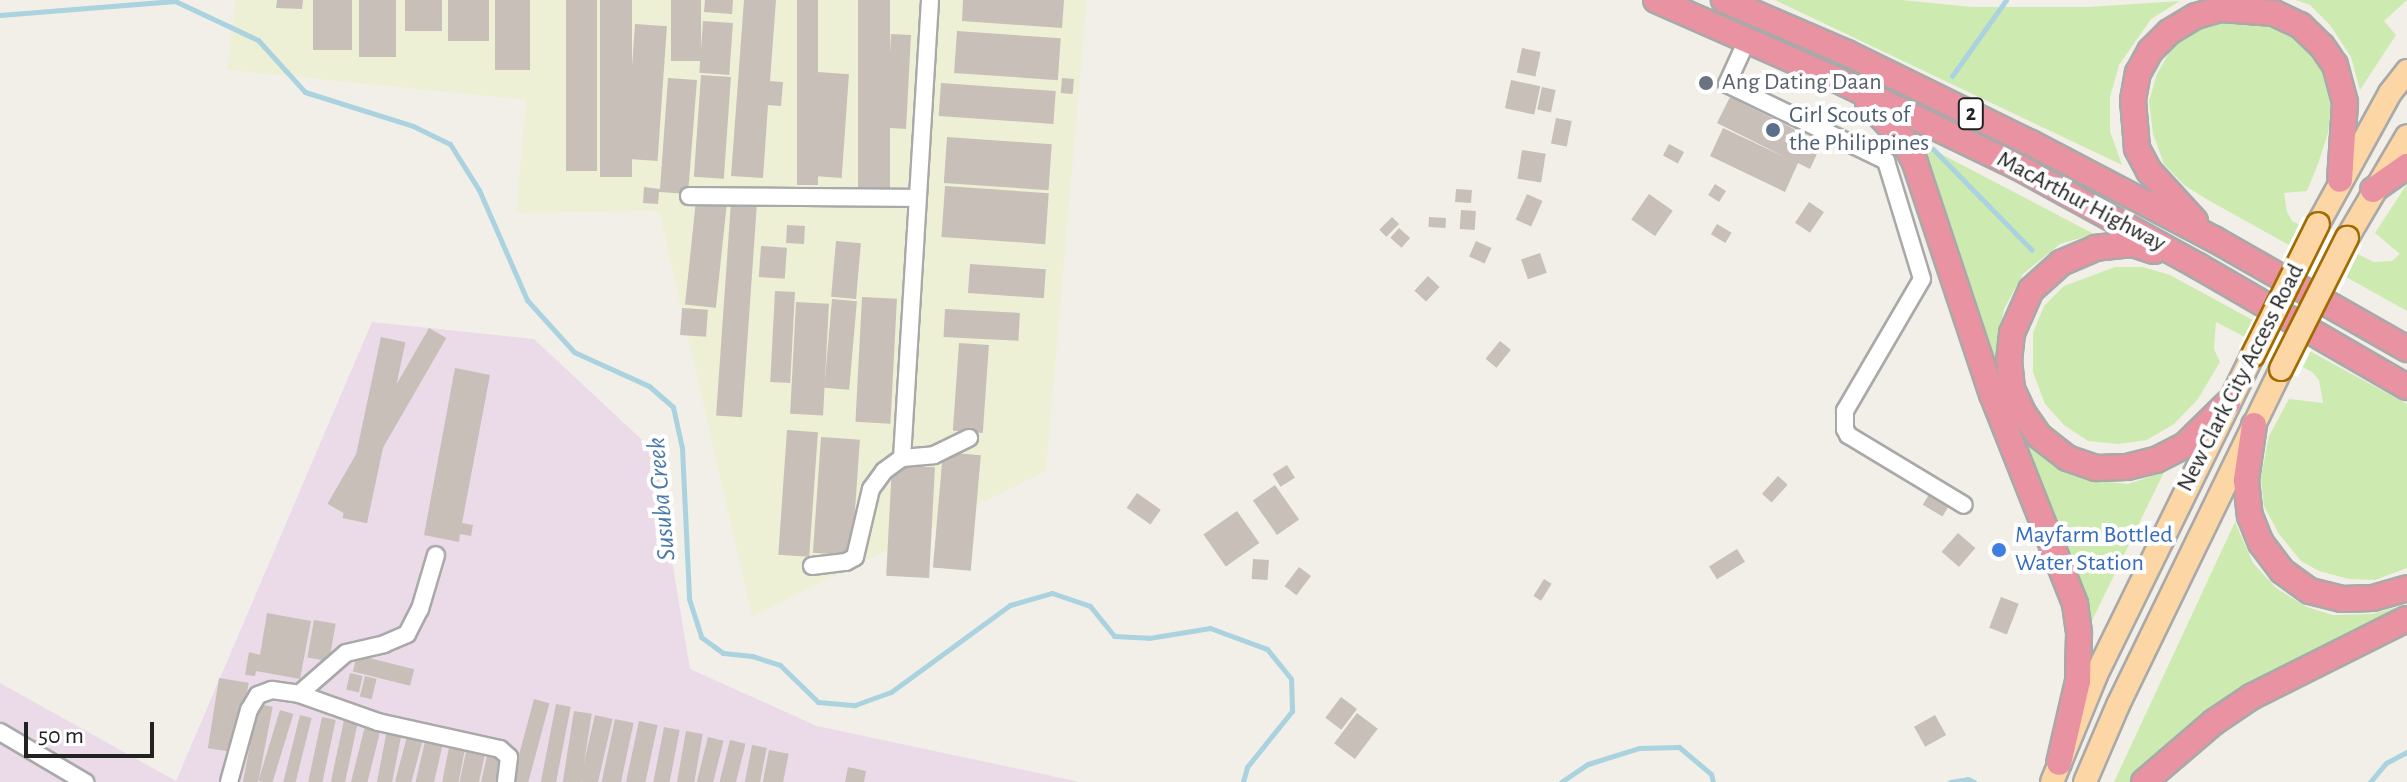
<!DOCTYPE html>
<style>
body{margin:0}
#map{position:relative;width:2407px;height:782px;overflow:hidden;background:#f2efe9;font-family:"Alegreya Sans",sans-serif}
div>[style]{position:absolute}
.industrial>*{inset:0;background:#ebdbe8}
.farmland>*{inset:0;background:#eef0d5}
.grass>*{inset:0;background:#cdebb0}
.pier>*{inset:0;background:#fff;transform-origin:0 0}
.stream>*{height:5px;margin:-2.5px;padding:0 2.5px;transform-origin:2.5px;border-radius:2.5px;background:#aad3df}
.building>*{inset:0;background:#c7bfb8;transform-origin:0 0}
.roads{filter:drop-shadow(2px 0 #a9a9a9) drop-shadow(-2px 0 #a9a9a9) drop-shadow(0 2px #a9a9a9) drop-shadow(0 -2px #a9a9a9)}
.minor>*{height:16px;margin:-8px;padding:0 8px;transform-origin:8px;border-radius:8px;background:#fff}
.major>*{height:22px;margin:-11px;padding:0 11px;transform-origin:11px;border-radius:11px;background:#fcd6a4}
.highway>*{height:24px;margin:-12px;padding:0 12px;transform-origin:12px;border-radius:12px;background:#e892a2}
.bridges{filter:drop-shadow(2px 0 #a06b00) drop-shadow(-2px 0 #a06b00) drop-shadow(0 2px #a06b00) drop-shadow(0 -2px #a06b00)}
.major-bridge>*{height:22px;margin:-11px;padding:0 11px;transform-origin:11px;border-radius:11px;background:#fcd6a4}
.dots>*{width:22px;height:22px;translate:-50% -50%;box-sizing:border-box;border:4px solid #fff;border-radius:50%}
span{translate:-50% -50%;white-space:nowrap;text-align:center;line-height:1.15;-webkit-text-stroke:8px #fff;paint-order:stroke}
.shield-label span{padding:2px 6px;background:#fff;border:2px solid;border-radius:6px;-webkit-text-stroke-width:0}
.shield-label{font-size:22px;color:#222;font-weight:700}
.worship-label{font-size:24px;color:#5b616d}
.left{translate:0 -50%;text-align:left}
.service-label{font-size:24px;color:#4e5e75}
.street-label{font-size:24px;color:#222}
.shop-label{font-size:24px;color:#366cbe}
.water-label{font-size:26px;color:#4a7aab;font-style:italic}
.scale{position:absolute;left:24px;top:722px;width:130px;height:36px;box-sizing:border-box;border:4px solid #222;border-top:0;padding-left:10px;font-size:24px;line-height:28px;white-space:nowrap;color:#222;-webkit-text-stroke:6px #fff;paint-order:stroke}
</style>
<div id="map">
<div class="industrial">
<div style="clip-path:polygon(372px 322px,534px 339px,654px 451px,690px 669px,817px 726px,1080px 782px,0 782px,0 683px,176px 781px)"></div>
</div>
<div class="farmland">
<div style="clip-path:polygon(235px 0,1087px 0,1046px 471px,752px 617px,659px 211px,516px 213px,526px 100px,227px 70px)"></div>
</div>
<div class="grass">
<div style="clip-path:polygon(1775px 0,1902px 0,1972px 7px,2088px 7px,2180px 1px,2151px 19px,2119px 65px,2110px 97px,2110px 131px,2122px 165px)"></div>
<div style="clip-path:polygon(2296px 0,2407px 0,2384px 21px,2396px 35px,2360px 90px,2351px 57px,2330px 25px,2310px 5px)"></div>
<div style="clip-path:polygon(2242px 20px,2268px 23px,2295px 34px,2315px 56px,2328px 80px,2331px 106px,2328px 133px,2318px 164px,2307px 191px,2284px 193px,2287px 212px,2292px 221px,2374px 262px,2392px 261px,2400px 254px,2375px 233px,2407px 184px,2407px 311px,2208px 200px,2184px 185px,2164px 164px,2153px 134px,2149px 101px,2157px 74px,2171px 49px,2190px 31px,2214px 23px)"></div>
<div style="clip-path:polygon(1922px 144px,2094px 234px,2060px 244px,2023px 274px,2004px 309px,1998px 345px,2002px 372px,2033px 446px,2061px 469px,2097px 481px,2128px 484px,2164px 472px,2088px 629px,1999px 381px)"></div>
<div style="clip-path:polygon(2115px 267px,2143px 267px,2170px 275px,2407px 404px,2407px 568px,2375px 580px,2349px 579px,2319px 571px,2301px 561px,2279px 534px,2264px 506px,2261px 477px,2269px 436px,2289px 399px,2323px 403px,2319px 380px,2312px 372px,2216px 322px,2214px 349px,2220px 362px,2198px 399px,2174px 424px,2147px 440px,2118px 444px,2088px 441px,2064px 425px,2045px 404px,2033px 372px,2033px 333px,2044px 306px,2064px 286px)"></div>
<div style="clip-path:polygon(2235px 522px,2253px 563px,2276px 588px,2307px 607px,2333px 615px,2373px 614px,2407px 604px,2407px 608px,2281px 666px,2210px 710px,2146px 763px,2130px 782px,2114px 782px)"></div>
</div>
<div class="pier">
<div style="left:2303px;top:216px;width:66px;height:147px;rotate:26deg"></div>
</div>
<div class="stream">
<div style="left:0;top:15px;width:176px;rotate:-4.6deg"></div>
<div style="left:175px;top:1px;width:92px;rotate:25.2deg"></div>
<div style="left:258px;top:40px;width:70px;rotate:47.9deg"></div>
<div style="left:305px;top:92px;width:113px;rotate:17.5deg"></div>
<div style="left:413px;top:126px;width:41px;rotate:25.9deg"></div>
<div style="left:450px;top:144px;width:54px;rotate:57.8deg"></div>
<div style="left:479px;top:190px;width:120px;rotate:66.4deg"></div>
<div style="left:527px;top:300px;width:70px;rotate:47.9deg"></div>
<div style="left:574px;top:352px;width:82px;rotate:24.4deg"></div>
<div style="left:649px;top:386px;width:32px;rotate:41deg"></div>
<div style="left:673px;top:407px;width:42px;rotate:77.6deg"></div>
<div style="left:682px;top:448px;width:151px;rotate:87.3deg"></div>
<div style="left:689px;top:599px;width:40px;rotate:72deg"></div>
<div style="left:701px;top:637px;width:27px;rotate:36deg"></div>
<div style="left:723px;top:653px;width:29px;rotate:6deg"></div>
<div style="left:752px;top:656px;width:29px;rotate:18deg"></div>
<div style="left:780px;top:665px;width:53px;rotate:44.2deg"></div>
<div style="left:818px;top:702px;width:37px;rotate:5deg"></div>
<div style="left:855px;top:705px;width:38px;rotate:-20deg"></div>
<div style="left:891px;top:692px;width:147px;rotate:-36.2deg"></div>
<div style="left:1010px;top:605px;width:44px;rotate:-15.9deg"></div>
<div style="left:1052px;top:593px;width:40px;rotate:18.9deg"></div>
<div style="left:1090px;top:606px;width:38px;rotate:51deg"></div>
<div style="left:1114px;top:636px;width:35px;rotate:3deg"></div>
<div style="left:1149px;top:638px;width:62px;rotate:-9.3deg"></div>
<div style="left:1210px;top:628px;width:61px;rotate:20.2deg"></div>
<div style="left:1267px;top:649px;width:38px;rotate:51deg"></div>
<div style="left:1291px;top:679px;width:32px;rotate:88deg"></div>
<div style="left:1292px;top:711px;width:72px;rotate:128.8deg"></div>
<div style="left:1247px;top:767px;width:16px;rotate:105deg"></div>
<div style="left:1952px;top:76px;width:93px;rotate:-54.6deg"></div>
<div style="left:1933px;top:149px;width:141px;rotate:45.6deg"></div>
<div style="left:1561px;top:782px;width:32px;rotate:-34deg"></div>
<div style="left:1588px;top:764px;width:53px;rotate:-17.4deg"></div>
<div style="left:1639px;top:748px;width:40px;rotate:-1.4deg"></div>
<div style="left:1679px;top:747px;width:42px;rotate:40.2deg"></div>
<div style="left:1711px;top:774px;width:8px;rotate:76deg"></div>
<div style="left:1950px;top:782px;width:18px;rotate:-9deg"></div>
<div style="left:1968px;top:779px;width:7px;rotate:27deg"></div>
<div style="left:2370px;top:782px;width:25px;rotate:-50deg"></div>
<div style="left:2386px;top:763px;width:24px;rotate:-28deg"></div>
</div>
<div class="building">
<div style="clip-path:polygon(277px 0,303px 0,302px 9px,276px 8px)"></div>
<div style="left:313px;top:0;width:39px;height:50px"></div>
<div style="left:359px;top:0;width:37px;height:57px"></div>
<div style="left:405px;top:0;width:37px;height:31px"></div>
<div style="left:448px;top:0;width:41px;height:41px"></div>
<div style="left:495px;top:0;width:35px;height:70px"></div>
<div style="left:566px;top:0;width:31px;height:171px"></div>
<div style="left:600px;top:0;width:32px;height:177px"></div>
<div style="left:671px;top:0;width:30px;height:61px"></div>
<div style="clip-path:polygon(705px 0,733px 0,732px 14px,704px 12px)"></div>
<div style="clip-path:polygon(744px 0,776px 0,770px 81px,783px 82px,781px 106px,768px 105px,763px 178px,731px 176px)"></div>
<div style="left:797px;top:0;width:21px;height:185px"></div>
<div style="left:858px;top:0;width:32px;height:191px"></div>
<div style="clip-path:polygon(963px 0,1064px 0,1062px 28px,962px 21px)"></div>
<div style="left:703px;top:21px;width:30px;height:52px;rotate:4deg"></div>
<div style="left:635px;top:24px;width:32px;height:135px;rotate:4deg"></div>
<div style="left:957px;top:31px;width:104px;height:42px;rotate:4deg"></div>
<div style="left:891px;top:34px;width:20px;height:94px;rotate:3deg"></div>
<div style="left:1522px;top:48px;width:19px;height:25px;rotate:12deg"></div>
<div style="left:818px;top:72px;width:31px;height:104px;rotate:4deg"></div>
<div style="left:701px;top:75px;width:30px;height:102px;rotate:4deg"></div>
<div style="clip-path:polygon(668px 78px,697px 80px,688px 194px,659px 192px,658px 204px,643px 203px,644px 187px,660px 189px)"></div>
<div style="left:1062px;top:78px;width:12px;height:15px;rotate:5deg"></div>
<div style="left:1511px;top:80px;width:30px;height:29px;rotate:12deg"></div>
<div style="left:941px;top:83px;width:115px;height:33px;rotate:4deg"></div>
<div style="left:1542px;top:87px;width:14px;height:23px;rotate:12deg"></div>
<div style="clip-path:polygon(1730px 97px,1822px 143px,1810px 169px,1798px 163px,1785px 192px,1710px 156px,1723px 128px,1787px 158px,1717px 123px)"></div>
<div style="left:1556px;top:118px;width:16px;height:26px;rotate:11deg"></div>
<div style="left:947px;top:137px;width:105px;height:46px;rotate:4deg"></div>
<div style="left:1669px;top:144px;width:17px;height:13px;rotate:28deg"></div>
<div style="left:1522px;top:150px;width:24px;height:29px;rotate:9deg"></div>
<div style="left:1715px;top:184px;width:13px;height:13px;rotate:32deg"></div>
<div style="left:945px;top:186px;width:104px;height:51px;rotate:4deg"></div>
<div style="left:1456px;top:189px;width:16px;height:13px;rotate:4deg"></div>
<div style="left:1527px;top:194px;width:17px;height:28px;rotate:24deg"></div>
<div style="left:1649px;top:194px;width:29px;height:31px;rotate:35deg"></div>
<div style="left:696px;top:200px;width:31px;height:105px;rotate:6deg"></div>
<div style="left:731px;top:202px;width:26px;height:214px;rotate:4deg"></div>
<div style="left:1809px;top:202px;width:18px;height:25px;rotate:34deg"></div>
<div style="left:1461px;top:210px;width:15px;height:19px;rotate:4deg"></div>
<div style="left:1392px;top:217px;width:10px;height:18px;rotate:45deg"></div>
<div style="left:1429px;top:217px;width:17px;height:10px;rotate:3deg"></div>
<div style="left:1717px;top:224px;width:17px;height:12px;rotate:31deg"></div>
<div style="left:787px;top:225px;width:18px;height:18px;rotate:3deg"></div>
<div style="left:1399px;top:228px;width:15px;height:13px;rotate:42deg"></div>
<div style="left:836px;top:241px;width:25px;height:56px;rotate:5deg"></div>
<div style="left:1476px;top:241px;width:17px;height:17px;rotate:24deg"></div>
<div style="left:761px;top:246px;width:26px;height:31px;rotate:4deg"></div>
<div style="left:1540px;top:253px;width:21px;height:20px;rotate:71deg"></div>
<div style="left:970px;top:264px;width:76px;height:29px;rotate:4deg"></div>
<div style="left:1428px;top:276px;width:16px;height:20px;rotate:43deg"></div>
<div style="left:775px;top:291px;width:20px;height:91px;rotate:3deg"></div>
<div style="left:862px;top:297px;width:35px;height:125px;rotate:3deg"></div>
<div style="left:832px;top:299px;width:25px;height:89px;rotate:5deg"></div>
<div style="left:796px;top:302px;width:33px;height:112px;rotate:3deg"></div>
<div style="left:682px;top:308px;width:26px;height:27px;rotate:4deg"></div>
<div style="left:945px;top:309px;width:75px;height:28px;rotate:3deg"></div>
<div style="left:429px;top:328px;width:20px;height:203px;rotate:30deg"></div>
<div style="left:381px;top:337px;width:25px;height:185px;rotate:12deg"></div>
<div style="left:1500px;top:341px;width:14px;height:23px;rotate:39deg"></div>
<div style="left:959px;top:343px;width:30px;height:88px;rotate:4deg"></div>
<div style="clip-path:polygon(455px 368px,490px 375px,462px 523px,473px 525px,471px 536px,460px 534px,459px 542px,424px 535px)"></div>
<div style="left:787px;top:430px;width:31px;height:125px;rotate:4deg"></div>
<div style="left:821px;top:437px;width:39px;height:116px;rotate:4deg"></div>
<div style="left:943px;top:452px;width:38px;height:116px;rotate:5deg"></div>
<div style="left:892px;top:465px;width:43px;height:111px;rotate:3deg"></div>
<div style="left:1287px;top:465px;width:15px;height:17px;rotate:58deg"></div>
<div style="left:1778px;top:476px;width:13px;height:24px;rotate:42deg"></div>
<div style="left:1275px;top:485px;width:42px;height:27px;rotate:55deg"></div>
<div style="left:1931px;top:491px;width:23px;height:16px;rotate:31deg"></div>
<div style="left:1137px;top:493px;width:29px;height:18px;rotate:35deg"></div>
<div style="left:1237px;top:511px;width:39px;height:41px;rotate:55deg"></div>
<div style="left:1958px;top:533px;width:23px;height:25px;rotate:41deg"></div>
<div style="left:1737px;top:549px;width:15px;height:33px;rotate:58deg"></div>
<div style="left:1253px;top:559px;width:16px;height:20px;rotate:4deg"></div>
<div style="left:1299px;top:567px;width:15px;height:24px;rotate:37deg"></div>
<div style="left:1544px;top:579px;width:9px;height:20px;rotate:32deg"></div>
<div style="left:2001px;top:597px;width:19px;height:33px;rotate:21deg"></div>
<div style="clip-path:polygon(267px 613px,311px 621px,300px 679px,256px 671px,255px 676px,245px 675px,249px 652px,260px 655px)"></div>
<div style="left:314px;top:620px;width:22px;height:38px;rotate:10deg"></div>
<div style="left:357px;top:655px;width:59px;height:17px;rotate:14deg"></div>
<div style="left:350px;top:673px;width:13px;height:17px;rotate:13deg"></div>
<div style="left:365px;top:676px;width:12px;height:21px;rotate:14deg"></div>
<div style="left:219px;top:678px;width:30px;height:71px;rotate:9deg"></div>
<div style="left:1341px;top:697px;width:20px;height:26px;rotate:37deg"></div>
<div style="left:534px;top:699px;width:16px;height:85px;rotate:15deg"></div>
<div style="left:258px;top:704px;width:15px;height:80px;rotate:11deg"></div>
<div style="left:556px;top:704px;width:15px;height:80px;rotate:11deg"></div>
<div style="left:280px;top:710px;width:14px;height:74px;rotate:17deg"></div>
<div style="left:574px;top:711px;width:18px;height:72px;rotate:9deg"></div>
<div style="left:1357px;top:713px;width:26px;height:38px;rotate:37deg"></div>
<div style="left:300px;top:715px;width:12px;height:69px;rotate:14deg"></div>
<div style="left:595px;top:715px;width:18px;height:68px;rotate:13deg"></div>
<div style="left:1935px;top:715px;width:23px;height:24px;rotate:61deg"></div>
<div style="left:322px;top:717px;width:14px;height:67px;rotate:12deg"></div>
<div style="left:615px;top:719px;width:19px;height:64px;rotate:12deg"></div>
<div style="left:344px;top:720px;width:14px;height:63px;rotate:12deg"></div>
<div style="left:639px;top:721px;width:19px;height:62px;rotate:12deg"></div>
<div style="left:365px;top:726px;width:16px;height:58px;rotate:14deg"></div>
<div style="left:664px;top:727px;width:16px;height:56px;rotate:11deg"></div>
<div style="left:387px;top:730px;width:15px;height:53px;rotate:11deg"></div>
<div style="left:686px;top:731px;width:17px;height:52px;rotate:10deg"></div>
<div style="left:408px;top:733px;width:16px;height:50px;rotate:15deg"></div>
<div style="left:426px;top:737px;width:18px;height:46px;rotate:13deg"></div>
<div style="left:708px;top:737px;width:16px;height:46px;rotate:14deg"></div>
<div style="left:730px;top:740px;width:16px;height:43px;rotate:14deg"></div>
<div style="left:450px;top:742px;width:16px;height:41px;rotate:11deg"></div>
<div style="left:752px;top:745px;width:15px;height:38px;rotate:11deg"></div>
<div style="left:467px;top:747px;width:19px;height:36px;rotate:12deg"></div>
<div style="left:769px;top:750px;width:20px;height:33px;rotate:11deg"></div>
<div style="clip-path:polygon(488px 752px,506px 756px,501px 782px,481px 782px)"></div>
<div style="clip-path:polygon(848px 767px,866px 771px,864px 782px,845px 782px)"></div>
</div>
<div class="roads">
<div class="minor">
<div style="left:1747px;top:40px;width:48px;rotate:114.4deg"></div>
<div style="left:1727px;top:84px;width:177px;rotate:25.8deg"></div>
<div style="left:1886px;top:161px;width:123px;rotate:73deg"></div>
<div style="left:1922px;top:279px;width:153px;rotate:120.3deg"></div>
<div style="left:1845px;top:411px;width:18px;rotate:90deg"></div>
<div style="left:1845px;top:429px;width:7px;rotate:63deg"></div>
<div style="left:1848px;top:435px;width:135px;rotate:31.1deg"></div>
<div style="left:689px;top:196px;width:228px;rotate:0.5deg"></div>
<div style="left:902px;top:458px;width:32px;rotate:-5deg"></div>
<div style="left:934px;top:455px;width:39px;rotate:-26deg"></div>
<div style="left:812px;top:566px;width:34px;rotate:-7deg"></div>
<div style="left:846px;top:562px;width:10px;rotate:-29deg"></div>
<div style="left:855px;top:557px;width:70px;rotate:-76.8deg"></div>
<div style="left:871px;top:489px;width:22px;rotate:-54deg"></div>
<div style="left:884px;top:471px;width:22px;rotate:-36deg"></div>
<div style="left:902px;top:458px;width:459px;rotate:-86.5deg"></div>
<div style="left:299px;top:694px;width:84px;rotate:19.5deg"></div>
<div style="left:378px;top:722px;width:125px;rotate:12.5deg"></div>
<div style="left:500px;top:749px;width:12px;rotate:42deg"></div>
<div style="left:509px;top:757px;width:25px;rotate:97deg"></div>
<div style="left:0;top:732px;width:99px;rotate:30.5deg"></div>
<div style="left:229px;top:782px;width:75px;rotate:-74.5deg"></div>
<div style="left:249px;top:710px;width:17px;rotate:-59deg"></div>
<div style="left:258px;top:695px;width:15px;rotate:-20deg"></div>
<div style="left:272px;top:690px;width:27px;rotate:8deg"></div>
<div style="left:299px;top:694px;width:62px;rotate:-41.1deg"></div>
<div style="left:346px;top:653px;width:39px;rotate:-13deg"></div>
<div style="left:384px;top:644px;width:25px;rotate:-23deg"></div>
<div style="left:407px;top:634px;width:28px;rotate:-63deg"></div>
<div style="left:420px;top:609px;width:56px;rotate:-73.5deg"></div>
</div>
<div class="major">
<div style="left:2318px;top:224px;width:149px;rotate:-61.2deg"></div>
<div style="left:2390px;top:93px;width:28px;rotate:-52deg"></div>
<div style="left:2347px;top:238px;width:118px;rotate:-59.5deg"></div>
<div style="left:2052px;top:782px;width:116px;rotate:-67.6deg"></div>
<div style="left:2096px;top:675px;width:356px;rotate:-63.9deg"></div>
<div style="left:2085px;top:782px;width:84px;rotate:-66.8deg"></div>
<div style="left:2118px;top:705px;width:373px;rotate:-64.1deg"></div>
</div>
<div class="highway">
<div style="left:1656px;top:0;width:193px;rotate:23.8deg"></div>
<div style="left:1833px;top:78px;width:205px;rotate:25.7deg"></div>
<div style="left:2018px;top:167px;width:205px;rotate:28.8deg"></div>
<div style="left:2198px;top:266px;width:241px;rotate:30.1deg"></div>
<div style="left:1724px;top:0;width:134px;rotate:23.3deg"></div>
<div style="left:1847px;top:53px;width:205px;rotate:26.1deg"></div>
<div style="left:2031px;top:143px;width:207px;rotate:27.7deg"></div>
<div style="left:2214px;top:239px;width:222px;rotate:29.7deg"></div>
<div style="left:1868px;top:103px;width:51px;rotate:46.6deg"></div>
<div style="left:1903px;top:140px;width:26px;rotate:62deg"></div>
<div style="left:1915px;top:163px;width:243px;rotate:71.6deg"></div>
<div style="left:1992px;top:394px;width:226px;rotate:68.4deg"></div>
<div style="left:2075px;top:604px;width:30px;rotate:82deg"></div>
<div style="left:2079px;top:634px;width:47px;rotate:91.2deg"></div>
<div style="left:2078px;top:681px;width:84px;rotate:103deg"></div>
<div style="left:2373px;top:190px;width:42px;rotate:-35.2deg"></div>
<div style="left:2195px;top:221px;width:68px;rotate:-132.6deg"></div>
<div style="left:2149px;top:171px;width:26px;rotate:-118deg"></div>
<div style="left:2137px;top:148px;width:48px;rotate:-94.8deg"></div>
<div style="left:2133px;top:100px;width:27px;rotate:-80deg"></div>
<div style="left:2138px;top:73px;width:25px;rotate:-61deg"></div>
<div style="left:2150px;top:51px;width:27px;rotate:-45deg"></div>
<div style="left:2169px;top:32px;width:31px;rotate:-31deg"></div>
<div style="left:2196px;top:16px;width:26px;rotate:-16deg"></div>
<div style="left:2221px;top:9px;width:53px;rotate:4.3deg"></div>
<div style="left:2274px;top:13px;width:29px;rotate:25deg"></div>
<div style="left:2300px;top:25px;width:30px;rotate:44deg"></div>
<div style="left:2322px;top:46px;width:23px;rotate:56deg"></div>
<div style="left:2335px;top:65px;width:39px;rotate:75deg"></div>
<div style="left:2345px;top:103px;width:77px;rotate:93.7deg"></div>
<div style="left:2154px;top:251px;width:23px;rotate:-162deg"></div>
<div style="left:2132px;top:244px;width:36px;rotate:174deg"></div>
<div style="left:2096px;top:248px;width:38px;rotate:157deg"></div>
<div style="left:2061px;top:263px;width:40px;rotate:138deg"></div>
<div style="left:2031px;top:290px;width:47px;rotate:113.8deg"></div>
<div style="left:2012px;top:333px;width:27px;rotate:96deg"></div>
<div style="left:2009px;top:360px;width:29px;rotate:84deg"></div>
<div style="left:2012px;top:389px;width:26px;rotate:65deg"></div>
<div style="left:2023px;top:413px;width:28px;rotate:55deg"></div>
<div style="left:2039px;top:436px;width:36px;rotate:38deg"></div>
<div style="left:2067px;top:458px;width:31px;rotate:19deg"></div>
<div style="left:2096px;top:468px;width:31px;rotate:-2deg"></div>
<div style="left:2127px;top:467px;width:30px;rotate:-14deg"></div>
<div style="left:2156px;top:460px;width:33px;rotate:-27deg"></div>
<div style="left:2185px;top:445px;width:60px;rotate:-44.3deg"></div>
<div style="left:2254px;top:425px;width:56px;rotate:98.3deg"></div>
<div style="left:2246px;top:480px;width:36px;rotate:84deg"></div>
<div style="left:2250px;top:516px;width:29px;rotate:68deg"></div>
<div style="left:2261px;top:543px;width:35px;rotate:53deg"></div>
<div style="left:2282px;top:571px;width:34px;rotate:36deg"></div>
<div style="left:2310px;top:591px;width:33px;rotate:14deg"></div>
<div style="left:2342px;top:599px;width:31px;rotate:-2deg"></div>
<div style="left:2373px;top:598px;width:35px;rotate:-16deg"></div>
<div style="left:2144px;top:782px;width:92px;rotate:-40.6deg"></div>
<div style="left:2214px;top:722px;width:45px;rotate:-34deg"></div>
<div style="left:2251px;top:697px;width:174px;rotate:-26.6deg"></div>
</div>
</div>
<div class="bridges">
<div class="major-bridge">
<div style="left:2253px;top:355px;width:146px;rotate:-63.6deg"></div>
<div style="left:2281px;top:369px;width:147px;rotate:-63.3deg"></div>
</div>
</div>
<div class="dots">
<div style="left:1706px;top:83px;background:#6b7280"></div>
<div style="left:1773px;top:130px;background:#5c6f8a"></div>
<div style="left:1999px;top:550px;background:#3f7fe0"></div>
</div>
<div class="shield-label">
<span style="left:1971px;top:114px">2</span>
</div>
<div class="worship-label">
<span class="left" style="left:1722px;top:83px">Ang Dating Daan</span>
</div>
<div class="service-label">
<span class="left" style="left:1789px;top:130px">Girl Scouts of<br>the Philippines</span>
</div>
<div class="street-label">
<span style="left:2081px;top:202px;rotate:28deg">MacArthur Highway</span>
<span style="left:2241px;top:378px;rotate:-63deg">New Clark City Access Road</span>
</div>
<div class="shop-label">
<span class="left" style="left:2015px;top:550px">Mayfarm Bottled<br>Water Station</span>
</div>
<div class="water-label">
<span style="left:662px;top:499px;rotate:-95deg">Susuba Creek</span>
</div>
<div class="scale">50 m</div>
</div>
